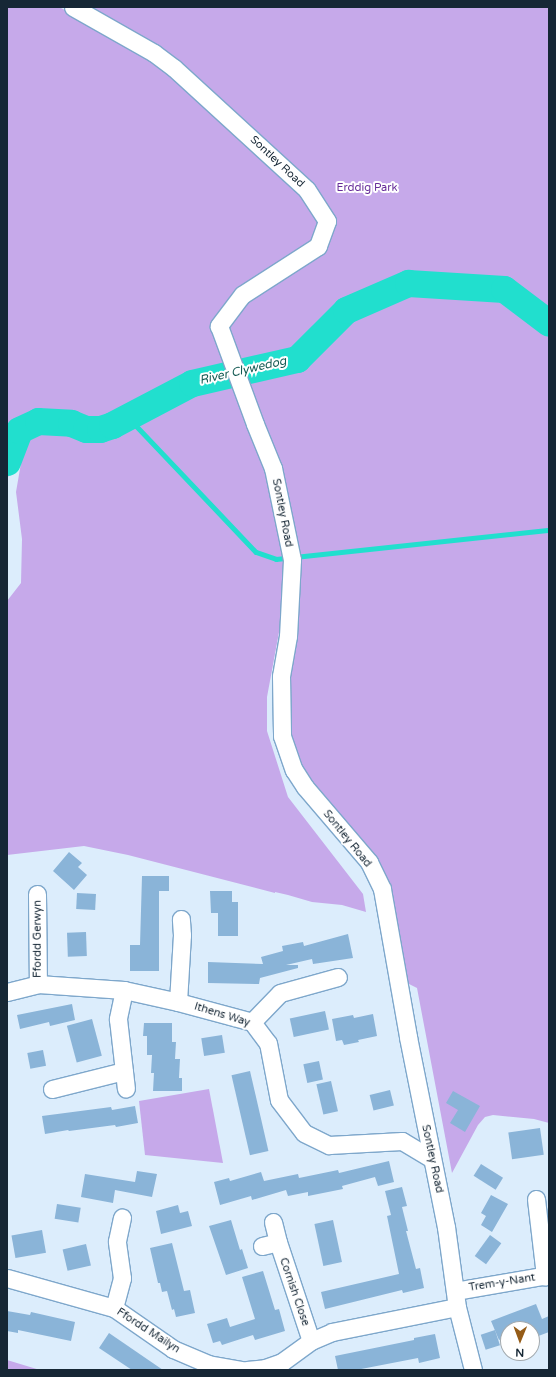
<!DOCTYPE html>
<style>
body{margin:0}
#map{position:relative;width:556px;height:1377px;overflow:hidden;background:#dcedfc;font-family:"Varela Round",sans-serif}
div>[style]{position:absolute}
.green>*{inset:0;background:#c6a9ea}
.stream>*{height:4.5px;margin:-2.25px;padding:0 2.25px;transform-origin:2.25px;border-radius:2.25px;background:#21dfce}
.river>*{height:27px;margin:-13.5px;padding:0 13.5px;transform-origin:13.5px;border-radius:13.5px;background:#21dfce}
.building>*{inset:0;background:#8ab4d8;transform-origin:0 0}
.roads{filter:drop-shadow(1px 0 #7ea7cb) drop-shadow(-1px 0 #7ea7cb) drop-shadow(0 1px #7ea7cb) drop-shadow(0 -1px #7ea7cb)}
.street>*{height:17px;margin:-8.5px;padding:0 8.5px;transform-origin:8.5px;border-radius:8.5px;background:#fff}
span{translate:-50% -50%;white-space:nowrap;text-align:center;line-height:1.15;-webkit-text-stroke:4px #fff;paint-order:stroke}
.street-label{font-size:11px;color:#162735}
.park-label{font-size:11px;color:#672d99}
.water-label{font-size:12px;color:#135952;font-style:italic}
.frame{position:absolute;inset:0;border:8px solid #162735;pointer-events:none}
.north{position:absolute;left:500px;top:1321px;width:40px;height:40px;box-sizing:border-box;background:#fff;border:1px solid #a2a9ae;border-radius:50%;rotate:181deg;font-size:11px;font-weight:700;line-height:16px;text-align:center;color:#162735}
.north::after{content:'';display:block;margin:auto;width:14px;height:18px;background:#955c18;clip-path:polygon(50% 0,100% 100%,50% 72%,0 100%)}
</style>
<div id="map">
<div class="green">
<div style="clip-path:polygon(7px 7px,59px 7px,96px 26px,73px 7px,549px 7px,549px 1123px,534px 1119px,493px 1115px,485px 1117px,478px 1125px,452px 1173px,417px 988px,397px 978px,382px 889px,331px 819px,282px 736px,292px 560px,267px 465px,284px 549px,282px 616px,267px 697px,267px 731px,288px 797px,363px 894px,366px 912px,342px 905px,312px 902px,288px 895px,275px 892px,275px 893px,128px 855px,84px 846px,7px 855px,7px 601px,21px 583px,22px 539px,16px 492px,21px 463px,7px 478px)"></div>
<div style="clip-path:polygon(209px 1089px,223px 1163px,145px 1155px,139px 1101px)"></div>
<div style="clip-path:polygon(7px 1360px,40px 1370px,7px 1370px)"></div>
</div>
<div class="stream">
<div style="left:127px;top:416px;width:187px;rotate:46.5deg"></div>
<div style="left:256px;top:552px;width:21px;rotate:19deg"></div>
<div style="left:276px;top:559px;width:275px;rotate:-6.1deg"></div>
</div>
<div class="river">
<div style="left:7px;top:462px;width:34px;rotate:-69deg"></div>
<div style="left:19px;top:430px;width:21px;rotate:-25deg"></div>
<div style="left:38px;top:421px;width:33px;rotate:3deg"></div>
<div style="left:71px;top:423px;width:16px;rotate:22deg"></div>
<div style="left:86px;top:429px;width:14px"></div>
<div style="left:100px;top:429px;width:13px;rotate:-18deg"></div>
<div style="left:112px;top:425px;width:90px;rotate:-27.7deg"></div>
<div style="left:192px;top:383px;width:108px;rotate:-12.9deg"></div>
<div style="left:297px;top:359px;width:69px;rotate:-45deg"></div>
<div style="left:346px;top:310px;width:68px;rotate:-23.5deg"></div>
<div style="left:408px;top:283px;width:96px;rotate:3.6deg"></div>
<div style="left:504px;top:289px;width:56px;rotate:37.1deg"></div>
</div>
<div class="building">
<div style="clip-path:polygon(69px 852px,82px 863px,78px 867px,87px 875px,74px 890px,53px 871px)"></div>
<div style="clip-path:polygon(142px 876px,169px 876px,169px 891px,159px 891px,159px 971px,130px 971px,130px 945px,140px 945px)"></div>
<div style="clip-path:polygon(210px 891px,232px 891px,232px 902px,238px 902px,238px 936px,218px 936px,218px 913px,211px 913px)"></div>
<div style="left:77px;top:893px;width:19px;height:16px;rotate:3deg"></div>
<div style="left:86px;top:932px;width:24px;height:19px;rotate:88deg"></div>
<div style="clip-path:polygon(348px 934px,353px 958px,313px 964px,312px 959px,286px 965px,298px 965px,298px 968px,260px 978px,259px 984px,208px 983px,208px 962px,263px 964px,261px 957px,283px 951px,282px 946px,303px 942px,304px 946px)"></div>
<div style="clip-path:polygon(72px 1004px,75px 1020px,50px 1026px,49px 1022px,20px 1029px,17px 1015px)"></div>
<div style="left:325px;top:1011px;width:19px;height:36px;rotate:78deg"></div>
<div style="clip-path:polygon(373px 1014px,377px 1036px,358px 1040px,359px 1042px,344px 1045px,342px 1040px,336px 1041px,332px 1019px,353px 1015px,354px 1018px)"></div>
<div style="left:92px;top:1019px;width:38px;height:26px;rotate:75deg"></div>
<div style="clip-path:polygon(144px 1023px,172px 1023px,172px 1042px,176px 1042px,175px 1059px,180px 1059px,179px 1078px,182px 1078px,182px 1091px,153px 1091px,154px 1073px,151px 1073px,152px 1055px,147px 1055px,147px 1036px,143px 1036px)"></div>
<div style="left:222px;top:1035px;width:18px;height:21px;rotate:81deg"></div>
<div style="left:43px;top:1050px;width:16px;height:16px;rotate:79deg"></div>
<div style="left:319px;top:1061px;width:19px;height:16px;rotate:78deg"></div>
<div style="left:250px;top:1071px;width:82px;height:19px;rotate:77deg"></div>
<div style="left:331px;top:1081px;width:31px;height:15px;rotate:77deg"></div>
<div style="left:390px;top:1090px;width:16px;height:21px;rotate:76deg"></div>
<div style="clip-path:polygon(453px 1091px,480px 1106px,465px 1132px,450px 1123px,458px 1110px,446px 1103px)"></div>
<div style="clip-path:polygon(135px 1106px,138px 1123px,116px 1127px,115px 1125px,69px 1131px,68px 1130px,45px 1134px,42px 1116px,111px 1107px,112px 1110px)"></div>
<div style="left:540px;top:1128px;width:27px;height:32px;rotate:82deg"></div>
<div style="clip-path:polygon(389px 1161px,394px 1182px,378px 1186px,375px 1177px,342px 1186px,343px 1189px,308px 1196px,308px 1192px,288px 1196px,286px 1190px,252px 1200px,251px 1196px,220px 1205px,214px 1182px,229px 1178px,230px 1181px,261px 1172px,264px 1181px,298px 1174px,299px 1178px,338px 1170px,339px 1173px)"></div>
<div style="left:481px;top:1164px;width:26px;height:14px;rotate:32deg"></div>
<div style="clip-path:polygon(137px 1171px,157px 1174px,152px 1197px,115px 1190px,113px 1203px,81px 1197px,85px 1174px,135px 1182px)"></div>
<div style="clip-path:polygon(402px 1187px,407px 1206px,402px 1207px,408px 1231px,406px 1231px,416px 1269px,420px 1268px,424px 1288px,403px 1293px,402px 1290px,325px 1309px,321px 1292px,399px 1274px,387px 1216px,391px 1215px,385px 1191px)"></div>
<div style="clip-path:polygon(491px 1195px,508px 1204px,492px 1232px,481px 1225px,486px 1216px,481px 1213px)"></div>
<div style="left:57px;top:1204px;width:24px;height:15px;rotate:9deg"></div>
<div style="clip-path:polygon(178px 1205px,180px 1213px,188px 1211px,192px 1226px,161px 1234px,156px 1211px)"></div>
<div style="clip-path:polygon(231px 1220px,240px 1250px,242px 1249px,248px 1268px,226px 1275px,209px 1226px)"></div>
<div style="left:333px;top:1220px;width:43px;height:19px;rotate:78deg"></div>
<div style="left:42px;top:1230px;width:23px;height:31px;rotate:80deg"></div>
<div style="left:490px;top:1235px;width:14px;height:26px;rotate:36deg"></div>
<div style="clip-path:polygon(172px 1243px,184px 1291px,190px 1290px,195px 1313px,176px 1317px,174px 1309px,172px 1310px,167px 1291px,162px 1292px,160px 1283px,158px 1283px,150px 1248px)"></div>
<div style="left:86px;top:1244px;width:22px;height:24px;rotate:77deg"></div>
<div style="clip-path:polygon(263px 1271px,275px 1310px,279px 1309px,285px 1331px,255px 1340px,253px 1335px,222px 1345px,220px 1341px,213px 1343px,207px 1324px,227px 1318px,230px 1327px,255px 1319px,242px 1277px)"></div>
<div style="clip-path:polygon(536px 1304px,542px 1319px,549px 1316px,549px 1332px,533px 1338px,532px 1329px,508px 1329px,508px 1336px,499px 1340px,491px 1321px)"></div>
<div style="clip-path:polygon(7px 1311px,30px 1315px,31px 1312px,75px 1322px,71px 1341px,18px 1330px,18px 1333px,7px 1331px)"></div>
<div style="left:495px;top:1330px;width:16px;height:15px;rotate:72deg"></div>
<div style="clip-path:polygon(109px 1333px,163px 1370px,132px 1370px,99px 1348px)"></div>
<div style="clip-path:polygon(435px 1334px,440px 1358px,419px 1363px,418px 1358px,356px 1370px,338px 1370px,335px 1356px,414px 1340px,414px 1338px)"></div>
</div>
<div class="roads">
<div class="street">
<div style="left:73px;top:7px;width:93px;rotate:29.6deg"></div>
<div style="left:154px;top:53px;width:25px;rotate:37deg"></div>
<div style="left:174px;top:68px;width:180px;rotate:42.5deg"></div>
<div style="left:307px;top:190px;width:37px;rotate:57deg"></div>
<div style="left:327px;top:221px;width:27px;rotate:110deg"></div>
<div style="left:318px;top:246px;width:90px;rotate:147.2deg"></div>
<div style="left:242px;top:295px;width:39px;rotate:127deg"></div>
<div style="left:219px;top:326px;width:104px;rotate:69.8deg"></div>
<div style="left:255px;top:424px;width:48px;rotate:67.8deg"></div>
<div style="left:273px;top:468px;width:94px;rotate:78.3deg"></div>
<div style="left:292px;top:560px;width:76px;rotate:93deg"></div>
<div style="left:288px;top:636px;width:41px;rotate:99.9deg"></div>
<div style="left:281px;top:676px;width:60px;rotate:89deg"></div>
<div style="left:282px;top:736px;width:36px;rotate:71deg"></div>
<div style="left:294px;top:770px;width:20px;rotate:57deg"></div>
<div style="left:305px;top:787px;width:99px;rotate:49.5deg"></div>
<div style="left:369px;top:862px;width:30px;rotate:64deg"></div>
<div style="left:382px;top:889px;width:150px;rotate:80deg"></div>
<div style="left:408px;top:1037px;width:194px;rotate:78.7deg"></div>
<div style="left:446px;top:1227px;width:81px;rotate:82.2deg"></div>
<div style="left:457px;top:1307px;width:65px;rotate:75.7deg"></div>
<div style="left:37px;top:894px;width:90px;rotate:89.4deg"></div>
<div style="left:124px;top:990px;width:30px;rotate:102deg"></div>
<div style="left:118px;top:1019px;width:70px;rotate:83.5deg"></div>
<div style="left:7px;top:992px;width:32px;rotate:-14deg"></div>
<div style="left:38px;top:984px;width:86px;rotate:4deg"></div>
<div style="left:124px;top:990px;width:55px;rotate:12.5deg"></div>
<div style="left:178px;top:1002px;width:77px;rotate:15.1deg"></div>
<div style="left:252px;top:1022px;width:26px;rotate:53deg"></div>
<div style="left:268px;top:1043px;width:58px;rotate:79.1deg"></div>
<div style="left:279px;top:1100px;width:41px;rotate:52.9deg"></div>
<div style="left:304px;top:1133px;width:28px;rotate:26deg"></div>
<div style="left:329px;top:1145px;width:73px;rotate:-3.1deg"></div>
<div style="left:402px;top:1141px;width:35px;rotate:31deg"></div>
<div style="left:178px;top:1002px;width:67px;rotate:-86.6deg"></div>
<div style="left:182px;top:935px;width:16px;rotate:-94deg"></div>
<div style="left:252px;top:1022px;width:40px;rotate:-46deg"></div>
<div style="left:280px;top:993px;width:60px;rotate:-15.4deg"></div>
<div style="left:52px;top:1089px;width:74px;rotate:-14deg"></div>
<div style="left:536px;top:1199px;width:78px;rotate:83.3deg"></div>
<div style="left:273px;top:1222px;width:21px;rotate:76deg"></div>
<div style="left:278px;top:1242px;width:104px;rotate:71.6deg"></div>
<div style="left:262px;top:1246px;width:16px;rotate:-14deg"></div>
<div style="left:7px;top:1278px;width:111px;rotate:15.7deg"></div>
<div style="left:114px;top:1308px;width:72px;rotate:34.8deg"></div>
<div style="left:173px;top:1349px;width:38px;rotate:23deg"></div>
<div style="left:208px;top:1364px;width:36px;rotate:10deg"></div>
<div style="left:455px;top:1291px;width:95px;rotate:-9.7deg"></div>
<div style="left:114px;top:1308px;width:31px;rotate:-75deg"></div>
<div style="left:122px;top:1278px;width:37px;rotate:-98deg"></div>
<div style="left:117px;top:1241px;width:24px;rotate:-78deg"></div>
<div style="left:247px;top:1370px;width:18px;rotate:-6deg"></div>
<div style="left:265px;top:1368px;width:18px;rotate:-19deg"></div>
<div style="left:282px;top:1362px;width:36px;rotate:-36deg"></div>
<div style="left:311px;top:1341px;width:23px;rotate:-23deg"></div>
<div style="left:332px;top:1332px;width:127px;rotate:-11.3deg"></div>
</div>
</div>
<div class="street-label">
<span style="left:277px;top:162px;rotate:43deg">Sontley Road</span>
<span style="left:282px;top:513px;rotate:79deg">Sontley Road</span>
<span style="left:347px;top:839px;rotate:51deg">Sontley Road</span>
<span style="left:38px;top:939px;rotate:-90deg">Ffordd Gerwyn</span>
<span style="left:222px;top:1015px;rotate:17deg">Ithens Way</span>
<span style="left:432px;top:1159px;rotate:78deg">Sontley Road</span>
<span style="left:502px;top:1283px;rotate:-9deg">Trem-y-Nant</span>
<span style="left:294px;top:1292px;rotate:71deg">Cornish Close</span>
<span style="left:148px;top:1331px;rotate:33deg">Ffordd Mailyn</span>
</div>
<div class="park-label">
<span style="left:367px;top:188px">Erddig Park</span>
</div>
<div class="water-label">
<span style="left:243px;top:371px;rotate:-13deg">River Clywedog</span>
</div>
<div class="frame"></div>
<div class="north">N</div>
</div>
